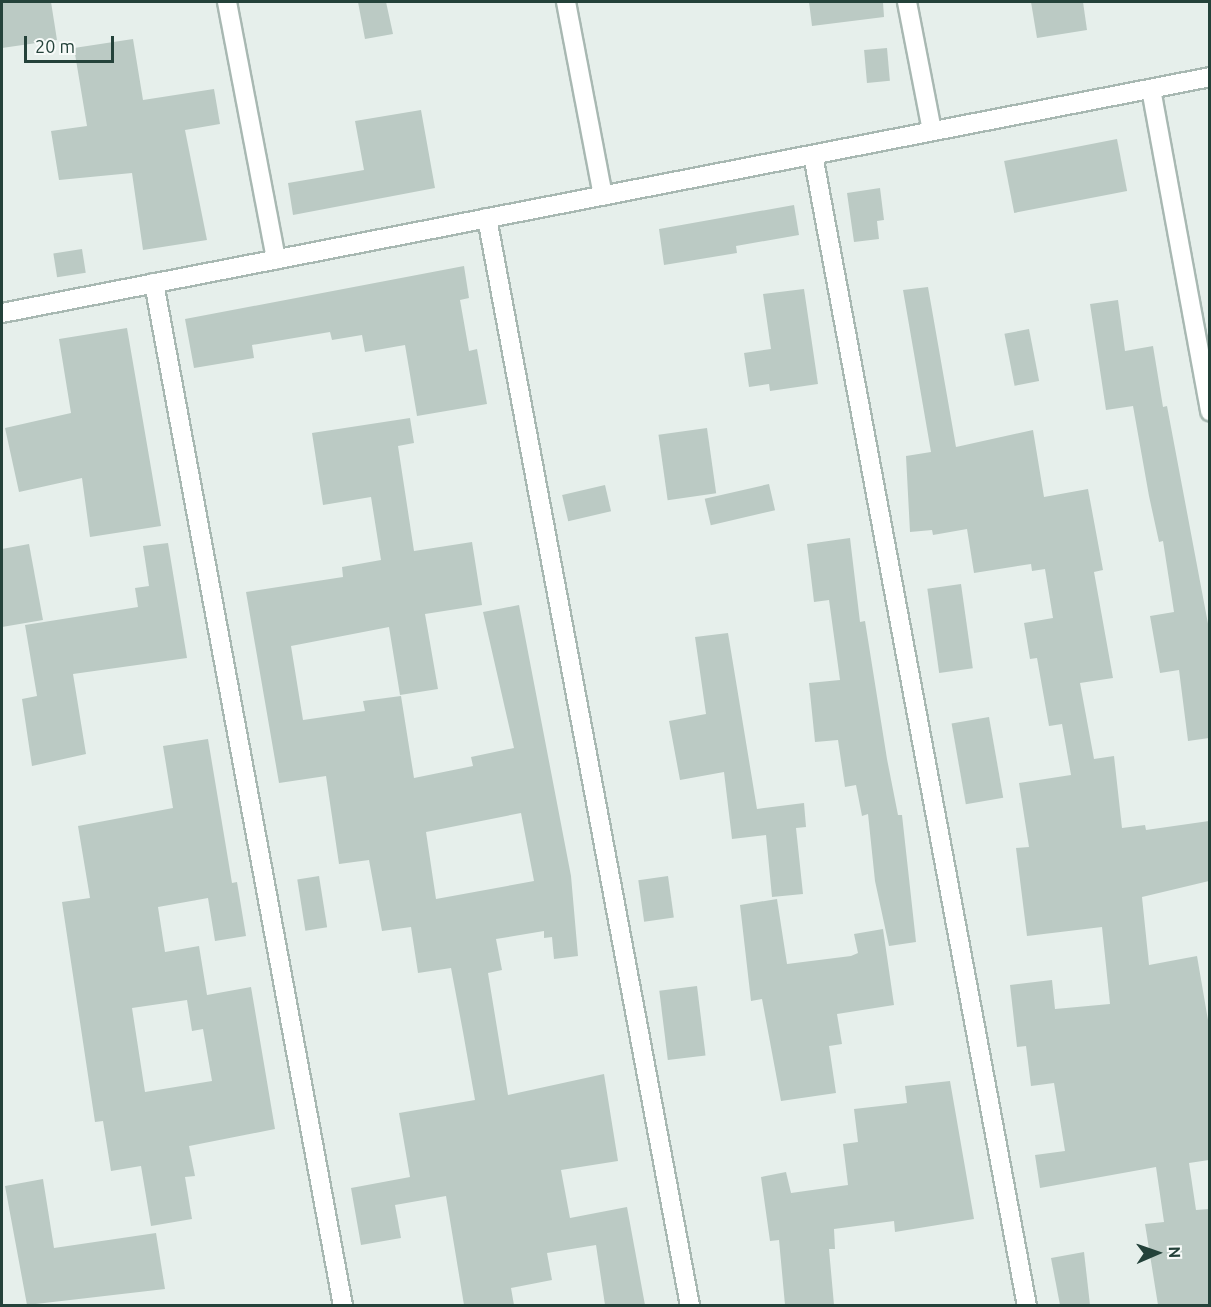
<!DOCTYPE html>
<style>
body{margin:0}
#map{position:relative;width:1211px;height:1307px;overflow:hidden;background:#e6efeb;font-family:Ubuntu,sans-serif}
div>[style]{position:absolute}
.building>*{inset:0;background:#bbcac4;transform-origin:0 0}
.roads{filter:drop-shadow(2px 0 #a8b8b2) drop-shadow(-2px 0 #a8b8b2) drop-shadow(0 2px #a8b8b2) drop-shadow(0 -2px #a8b8b2)}
.minor>*{height:18px;margin:-9px;padding:0 9px;transform-origin:9px;border-radius:9px;background:#fff}
span{translate:-50% -50%;white-space:nowrap;text-align:center;line-height:1.15;-webkit-text-stroke:4.5px #f7fbf9;paint-order:stroke}
.frame{position:absolute;inset:0;border:3px solid #24423a;pointer-events:none}
.north{position:absolute;left:1127px;top:1223px;width:60px;height:60px;-webkit-text-stroke:4px #f7fbf9;paint-order:stroke;rotate:88deg;font-size:16px;font-weight:700;line-height:24px;text-align:center;color:#24423a}
.north::after{content:'';display:block;margin:auto;width:21px;height:27px;background:#24423a;clip-path:polygon(50% 0,100% 100%,50% 72%,0 100%)}
.scale{position:absolute;left:24px;top:36px;width:90px;height:27px;box-sizing:border-box;border:3px solid #24423a;border-top:0;padding-left:8px;font-size:18px;line-height:21px;white-space:nowrap;color:#24423a;-webkit-text-stroke:4px #f7fbf9;paint-order:stroke}
</style>
<div id="map">
<div class="building">
<div style="clip-path:polygon(2px 2px,51px 2px,57px 40px,2px 48px)"></div>
<div style="clip-path:polygon(358px 2px,386px 2px,393px 34px,365px 39px)"></div>
<div style="clip-path:polygon(809px 2px,883px 2px,884px 17px,812px 26px)"></div>
<div style="clip-path:polygon(1031px 2px,1083px 2px,1087px 30px,1037px 38px)"></div>
<div style="clip-path:polygon(133px 39px,143px 100px,214px 89px,220px 124px,185px 130px,207px 240px,143px 250px,132px 173px,59px 180px,51px 131px,87px 126px,74px 48px)"></div>
<div style="left:887px;top:48px;width:33px;height:23px;rotate:85deg"></div>
<div style="clip-path:polygon(421px 110px,435px 188px,293px 215px,288px 183px,364px 170px,355px 121px)"></div>
<div style="left:1117px;top:139px;width:53px;height:115px;rotate:79deg"></div>
<div style="clip-path:polygon(880px 188px,884px 220px,877px 221px,879px 239px,854px 242px,847px 193px)"></div>
<div style="clip-path:polygon(794px 205px,799px 235px,736px 246px,737px 253px,664px 265px,659px 229px)"></div>
<div style="left:82px;top:249px;width:24px;height:29px;rotate:81deg"></div>
<div style="clip-path:polygon(464px 266px,469px 298px,460px 300px,469px 351px,477px 349px,487px 404px,417px 416px,405px 345px,365px 352px,362px 335px,332px 340px,330px 332px,252px 345px,254px 358px,194px 368px,185px 319px)"></div>
<div style="clip-path:polygon(928px 287px,956px 447px,1033px 430px,1044px 497px,1088px 489px,1103px 570px,1094px 572px,1113px 678px,1080px 683px,1094px 759px,1114px 756px,1122px 828px,1145px 825px,1146px 830px,1209px 821px,1209px 881px,1142px 897px,1149px 965px,1197px 956px,1209px 1026px,1209px 1160px,1189px 1163px,1196px 1210px,1209px 1209px,1209px 1305px,1158px 1305px,1145px 1224px,1164px 1222px,1156px 1167px,1040px 1188px,1035px 1155px,1065px 1151px,1054px 1083px,1031px 1086px,1026px 1046px,1017px 1047px,1010px 985px,1052px 980px,1055px 1009px,1110px 1004px,1102px 927px,1027px 936px,1016px 848px,1029px 847px,1019px 783px,1071px 775px,1062px 724px,1049px 726px,1037px 658px,1030px 659px,1024px 623px,1053px 618px,1045px 569px,1032px 571px,1031px 564px,974px 573px,967px 529px,933px 535px,932px 530px,910px 532px,906px 456px,931px 452px,903px 290px)"></div>
<div style="clip-path:polygon(804px 289px,818px 384px,770px 391px,769px 384px,749px 387px,744px 353px,771px 349px,763px 294px)"></div>
<div style="clip-path:polygon(1118px 300px,1125px 351px,1153px 346px,1163px 407px,1167px 406px,1209px 629px,1209px 738px,1188px 741px,1179px 670px,1160px 673px,1150px 616px,1174px 612px,1163px 541px,1159px 542px,1149px 496px,1133px 406px,1106px 410px,1090px 304px)"></div>
<div style="clip-path:polygon(127px 328px,161px 526px,90px 537px,82px 478px,19px 492px,5px 428px,71px 413px,59px 339px)"></div>
<div style="left:1029px;top:329px;width:53px;height:25px;rotate:79deg"></div>
<div style="clip-path:polygon(evenodd,410px 418px,414px 443px,398px 446px,414px 551px,472px 542px,482px 605px,425px 614px,438px 689px,400px 695px,389px 627px,291px 646px,303px 720px,365px 711px,363px 701px,401px 696px,414px 778px,473px 766px,471px 757px,514px 748px,483px 612px,519px 605px,571px 876px,578px 956px,554px 959px,552px 937px,544px 938px,544px 931px,496px 939px,502px 970px,488px 973px,508px 1095px,604px 1074px,618px 1161px,561px 1170px,570px 1218px,627px 1207px,645px 1305px,605px 1305px,596px 1245px,547px 1253px,552px 1280px,511px 1288px,514px 1305px,464px 1305px,446px 1196px,395px 1205px,401px 1238px,361px 1245px,351px 1188px,410px 1177px,399px 1113px,475px 1100px,463px 1032px,451px 968px,418px 973px,411px 927px,382px 931px,369px 860px,339px 864px,326px 776px,279px 783px,246px 592px,343px 577px,342px 567px,381px 560px,371px 497px,323px 505px,312px 433px,410px 418px,521px 813px,534px 881px,436px 899px,426px 832px,521px 813px)"></div>
<div style="left:707px;top:428px;width:66px;height:49px;rotate:82deg"></div>
<div style="left:769px;top:484px;width:27px;height:66px;rotate:77deg"></div>
<div style="left:605px;top:485px;width:27px;height:44px;rotate:77deg"></div>
<div style="clip-path:polygon(850px 538px,860px 622px,865px 621px,887px 759px,898px 815px,902px 815px,916px 942px,889px 946px,875px 881px,868px 814px,862px 816px,856px 785px,845px 787px,838px 740px,815px 742px,809px 683px,840px 680px,829px 600px,814px 602px,807px 544px)"></div>
<div style="clip-path:polygon(168px 543px,187px 658px,73px 674px,86px 754px,32px 766px,22px 699px,37px 696px,25px 625px,138px 607px,135px 588px,149px 586px,143px 546px)"></div>
<div style="clip-path:polygon(29px 544px,43px 620px,2px 627px,2px 549px)"></div>
<div style="left:961px;top:584px;width:85px;height:34px;rotate:82deg"></div>
<div style="clip-path:polygon(728px 633px,757px 809px,804px 803px,806px 827px,796px 828px,803px 894px,772px 897px,766px 835px,732px 839px,724px 772px,680px 780px,669px 721px,706px 714px,695px 637px)"></div>
<div style="left:989px;top:717px;width:82px;height:38px;rotate:80deg"></div>
<div style="clip-path:polygon(evenodd,208px 739px,232px 883px,237px 882px,246px 936px,215px 941px,208px 898px,158px 907px,165px 952px,199px 946px,207px 995px,251px 987px,275px 1129px,189px 1146px,195px 1176px,185px 1177px,192px 1219px,151px 1226px,141px 1166px,111px 1171px,103px 1121px,95px 1122px,62px 902px,90px 898px,78px 826px,173px 808px,163px 746px,208px 739px,187px 1000px,192px 1031px,203px 1029px,212px 1081px,145px 1092px,132px 1008px,187px 1000px)"></div>
<div style="left:319px;top:876px;width:52px;height:22px;rotate:81deg"></div>
<div style="left:668px;top:876px;width:42px;height:30px;rotate:82deg"></div>
<div style="clip-path:polygon(777px 899px,787px 964px,851px 956px,858px 953px,854px 934px,883px 929px,894px 1005px,837px 1014px,842px 1044px,829px 1046px,836px 1093px,781px 1101px,762px 999px,751px 1001px,740px 905px)"></div>
<div style="left:697px;top:986px;width:70px;height:38px;rotate:83deg"></div>
<div style="clip-path:polygon(950px 1081px,974px 1219px,895px 1232px,894px 1221px,834px 1229px,835px 1249px,829px 1249px,834px 1305px,785px 1305px,779px 1240px,770px 1241px,761px 1177px,786px 1172px,791px 1193px,848px 1185px,843px 1144px,858px 1142px,854px 1109px,907px 1103px,905px 1086px)"></div>
<div style="clip-path:polygon(43px 1179px,54px 1248px,156px 1233px,165px 1289px,27px 1305px,5px 1186px)"></div>
<div style="clip-path:polygon(1084px 1252px,1090px 1305px,1060px 1305px,1051px 1258px)"></div>
</div>
<div class="roads">
<div class="minor">
<div style="left:227px;top:2px;width:262px;rotate:79.2deg"></div>
<div style="left:566px;top:2px;width:197px;rotate:79.2deg"></div>
<div style="left:907px;top:2px;width:131px;rotate:79deg"></div>
<div style="left:1151px;top:89px;width:328px;rotate:79.6deg"></div>
<div style="left:813px;top:155px;width:1171px;rotate:79.47deg"></div>
<div style="left:487px;top:218px;width:1107px;rotate:79.43deg"></div>
<div style="left:154px;top:283px;width:1040px;rotate:79.53deg"></div>
<div style="left:2px;top:313px;width:1231px;rotate:-11.05deg"></div>
</div>
</div>
<div class="frame"></div>
<div class="north">N</div>
<div class="scale">20 m</div>
</div>
